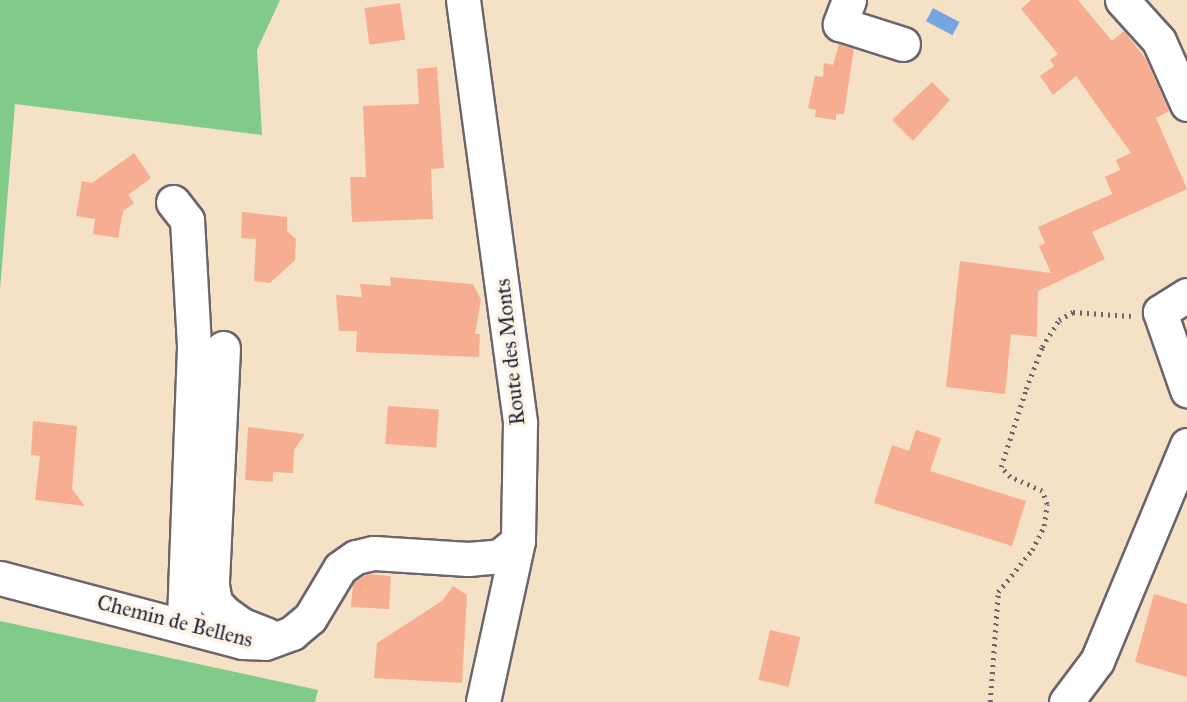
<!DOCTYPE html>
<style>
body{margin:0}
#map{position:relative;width:1187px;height:702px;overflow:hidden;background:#f5e1c6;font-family:"IM FELL Great Primer",serif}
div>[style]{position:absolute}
.green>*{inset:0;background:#80cb8a}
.water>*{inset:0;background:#76a6e0;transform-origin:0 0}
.building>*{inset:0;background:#f7ad91;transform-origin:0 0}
.path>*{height:4.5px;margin-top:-2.25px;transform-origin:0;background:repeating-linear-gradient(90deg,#6c656c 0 2px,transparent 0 7px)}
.roads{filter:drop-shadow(2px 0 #6c656c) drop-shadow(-2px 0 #6c656c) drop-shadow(0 2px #6c656c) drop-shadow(0 -2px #6c656c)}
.minor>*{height:33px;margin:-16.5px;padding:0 16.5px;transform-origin:16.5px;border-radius:16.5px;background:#fff}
span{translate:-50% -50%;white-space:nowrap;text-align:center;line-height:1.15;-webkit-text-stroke:7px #fcf5e5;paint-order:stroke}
.street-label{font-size:21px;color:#22223b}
</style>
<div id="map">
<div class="green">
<div style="clip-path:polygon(0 0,280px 0,257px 50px,262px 135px,15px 104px,0 290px)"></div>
<div style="clip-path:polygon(0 621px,318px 690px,315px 702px,0 702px)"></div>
</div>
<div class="water">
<div style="left:933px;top:8px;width:30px;height:15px;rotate:28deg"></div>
</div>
<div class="building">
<div style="clip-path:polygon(1031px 0,1078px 0,1112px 41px,1124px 31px,1146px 59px,1169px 111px,1156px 118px,1187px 189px,1092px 232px,1105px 259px,1038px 291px,1037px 337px,1011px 334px,1005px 394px,946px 387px,960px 261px,1051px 273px,1039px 246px,1045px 243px,1038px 227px,1112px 194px,1105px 177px,1120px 170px,1116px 160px,1131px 153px,1076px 76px,1053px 95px,1040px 76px,1054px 66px,1050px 60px,1058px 54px,1021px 9px)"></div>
<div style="left:400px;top:3px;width:37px;height:36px;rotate:82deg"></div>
<div style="clip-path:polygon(839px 44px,854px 49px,844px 114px,836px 114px,836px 120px,815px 117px,816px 110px,808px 108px,815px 76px,823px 77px,824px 63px,833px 65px)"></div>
<div style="clip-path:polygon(437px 67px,444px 168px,431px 169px,433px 219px,352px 222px,350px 177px,366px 177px,363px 106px,419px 104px,417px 69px)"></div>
<div style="clip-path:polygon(932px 82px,950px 100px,913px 141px,892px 120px)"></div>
<div style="clip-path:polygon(134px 153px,151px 178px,128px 195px,134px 203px,123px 211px,118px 238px,93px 234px,95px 219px,76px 216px,82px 181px,92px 183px)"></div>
<div style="clip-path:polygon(242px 212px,287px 217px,287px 231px,296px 239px,295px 260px,270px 283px,254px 281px,256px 239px,241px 238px)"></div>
<div style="clip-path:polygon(390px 277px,473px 284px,481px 300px,475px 334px,480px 334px,479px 357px,356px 352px,357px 331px,339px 331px,336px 295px,362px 297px,360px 284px,391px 286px)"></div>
<div style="left:388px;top:406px;width:51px;height:38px;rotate:4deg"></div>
<div style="clip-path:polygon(33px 421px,77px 426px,72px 489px,85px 506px,35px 500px,40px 456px,31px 455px)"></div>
<div style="clip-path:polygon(248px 427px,305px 434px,294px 450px,293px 473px,273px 472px,273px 482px,245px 480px)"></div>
<div style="clip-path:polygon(916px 430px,941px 438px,930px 471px,1026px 501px,1012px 546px,874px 503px,892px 445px,909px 451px)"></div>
<div style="clip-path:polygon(368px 574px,391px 576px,389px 609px,351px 607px,353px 583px)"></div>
<div style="clip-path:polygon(453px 586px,467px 595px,462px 683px,374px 678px,377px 643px,442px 601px)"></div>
<div style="clip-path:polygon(1154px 594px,1187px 604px,1187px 677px,1135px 662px)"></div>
<div style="left:770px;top:630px;width:31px;height:51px;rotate:13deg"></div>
</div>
<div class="path">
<div style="left:990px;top:702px;width:110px;rotate:-85.8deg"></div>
<div style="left:998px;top:592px;width:54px;rotate:-51deg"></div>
<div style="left:1032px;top:550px;width:27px;rotate:-63deg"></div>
<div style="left:1044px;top:526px;width:22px;rotate:-82deg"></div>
<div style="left:1047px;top:504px;width:14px;rotate:-111deg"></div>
<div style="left:1042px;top:491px;width:35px;rotate:-156deg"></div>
<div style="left:1010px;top:477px;width:13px;rotate:-132deg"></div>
<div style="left:1001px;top:467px;width:82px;rotate:-72.2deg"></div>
<div style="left:1026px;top:389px;width:45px;rotate:-69.1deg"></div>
<div style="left:1042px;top:347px;width:32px;rotate:-58deg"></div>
<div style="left:1059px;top:320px;width:16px;rotate:-30deg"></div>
<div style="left:1073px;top:312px;width:58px;rotate:3.9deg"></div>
</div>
<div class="roads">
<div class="minor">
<div style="left:463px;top:0;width:427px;rotate:82.3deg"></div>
<div style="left:520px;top:423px;width:118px;rotate:91deg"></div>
<div style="left:518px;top:541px;width:165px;rotate:102.3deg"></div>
<div style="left:849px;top:0;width:26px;rotate:111deg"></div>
<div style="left:840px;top:24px;width:66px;rotate:17.6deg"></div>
<div style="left:1122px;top:0;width:55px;rotate:47.9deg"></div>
<div style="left:1159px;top:41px;width:69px;rotate:66deg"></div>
<div style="left:173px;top:202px;width:23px;rotate:52deg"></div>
<div style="left:187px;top:220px;width:127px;rotate:86.8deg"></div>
<div style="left:194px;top:347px;width:278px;rotate:92.1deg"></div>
<div style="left:1187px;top:295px;width:32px;rotate:148deg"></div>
<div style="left:1160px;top:312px;width:83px;rotate:70.9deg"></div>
<div style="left:223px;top:348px;width:237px;rotate:92.7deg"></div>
<div style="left:212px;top:585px;width:17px;rotate:80deg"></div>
<div style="left:215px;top:602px;width:13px;rotate:48deg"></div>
<div style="left:224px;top:612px;width:22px;rotate:36deg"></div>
<div style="left:242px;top:625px;width:26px;rotate:21deg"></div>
<div style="left:0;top:578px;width:250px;rotate:14.8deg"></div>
<div style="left:242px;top:642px;width:23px;rotate:2deg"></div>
<div style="left:265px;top:643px;width:29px;rotate:-20deg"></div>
<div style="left:292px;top:633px;width:23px;rotate:-40deg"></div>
<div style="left:310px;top:618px;width:58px;rotate:-59deg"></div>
<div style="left:340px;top:568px;width:19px;rotate:-35deg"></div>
<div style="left:356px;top:557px;width:18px;rotate:-13deg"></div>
<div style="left:374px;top:553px;width:94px;rotate:3.7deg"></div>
<div style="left:468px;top:559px;width:32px;rotate:-5deg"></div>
<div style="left:500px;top:556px;width:23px;rotate:-40deg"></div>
<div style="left:1066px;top:702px;width:51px;rotate:-52.9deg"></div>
<div style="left:1097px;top:661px;width:234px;rotate:-67.4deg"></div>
</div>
</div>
<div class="street-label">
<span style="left:510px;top:352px;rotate:-96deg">Route des Monts</span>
<span style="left:175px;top:621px;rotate:14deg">Chemin de Bellens</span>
</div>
</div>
